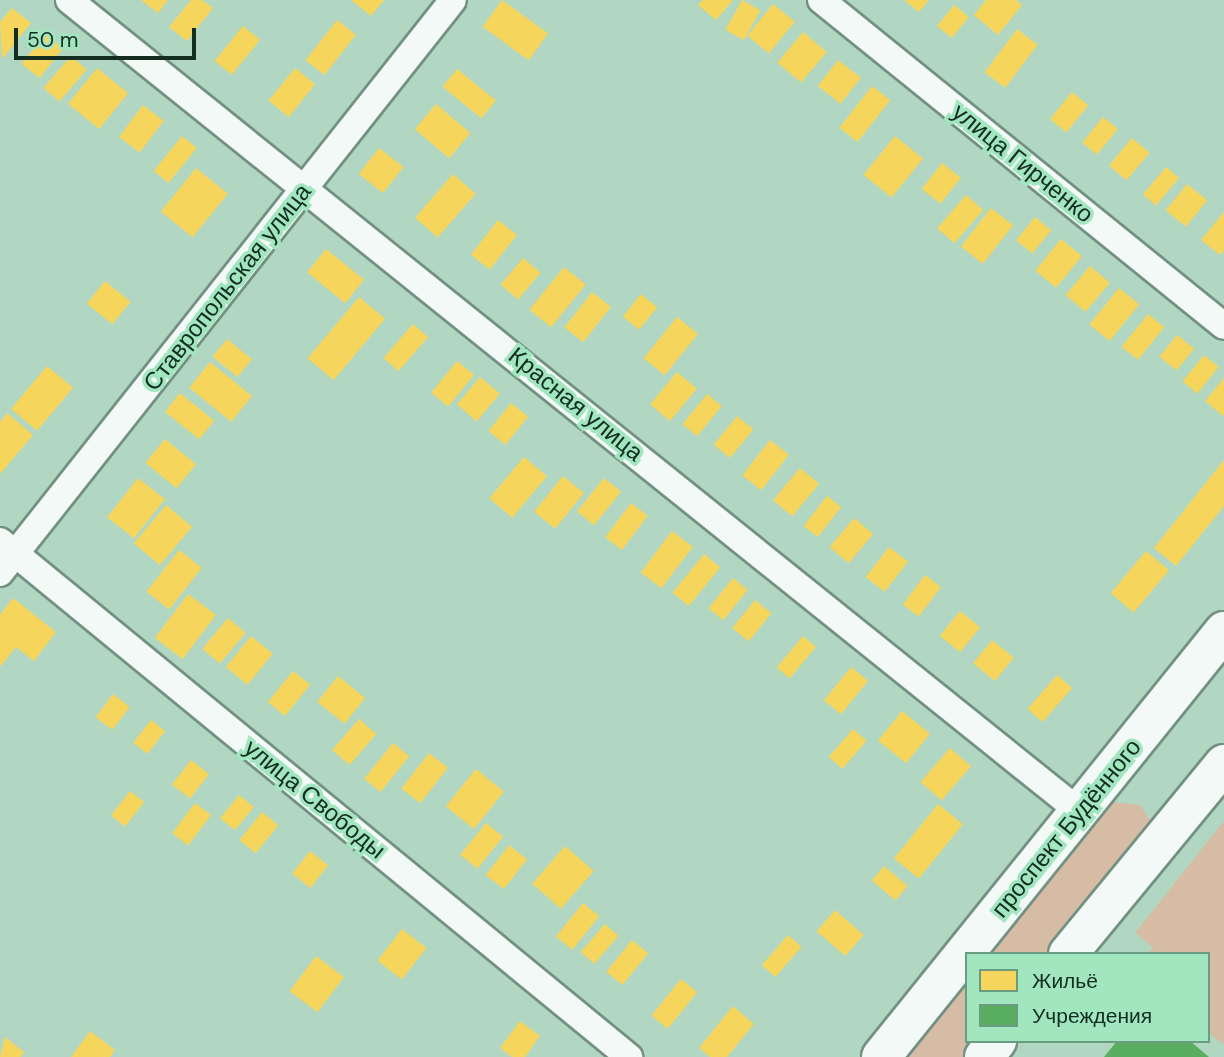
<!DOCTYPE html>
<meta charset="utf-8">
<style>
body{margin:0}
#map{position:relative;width:1224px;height:1057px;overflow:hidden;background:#b1d7c2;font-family:"DM Sans",sans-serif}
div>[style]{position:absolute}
.green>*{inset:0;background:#d6bca4}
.homes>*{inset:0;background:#f6d55c;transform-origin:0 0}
.public>*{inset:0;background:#5aae61}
.roads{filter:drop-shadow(2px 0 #739182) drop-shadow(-2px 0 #739182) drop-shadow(0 2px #739182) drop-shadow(0 -2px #739182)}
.minor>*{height:26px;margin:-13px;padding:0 13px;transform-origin:13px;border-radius:13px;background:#f3f9f6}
.primary>*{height:38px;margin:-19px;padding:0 19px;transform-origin:19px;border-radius:19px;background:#f3f9f6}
span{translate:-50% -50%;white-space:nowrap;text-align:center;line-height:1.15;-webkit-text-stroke:7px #a2e6c0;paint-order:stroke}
.street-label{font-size:24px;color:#132e20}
.legend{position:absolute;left:965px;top:952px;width:245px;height:91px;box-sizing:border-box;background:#a2e6c0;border:2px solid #699c80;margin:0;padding:9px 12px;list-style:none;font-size:21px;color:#132e20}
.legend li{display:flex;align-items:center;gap:14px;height:35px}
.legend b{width:35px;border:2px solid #699c80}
.scale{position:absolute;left:14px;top:28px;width:182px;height:32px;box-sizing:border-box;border:4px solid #132e20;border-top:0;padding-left:9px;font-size:21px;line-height:24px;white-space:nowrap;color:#132e20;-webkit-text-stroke:5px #a2e6c0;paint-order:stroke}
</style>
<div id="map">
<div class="green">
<div style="clip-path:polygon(1105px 801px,1140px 805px,1152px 823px,1054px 954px,981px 954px)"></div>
<div style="clip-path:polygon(1224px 821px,1224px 1045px,1208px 1032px,1208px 954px,1148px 954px,1153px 948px,1135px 933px)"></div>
<div style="clip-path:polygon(967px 972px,967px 1041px,981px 1041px,968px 1057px,898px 1057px)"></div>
</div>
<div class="homes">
<div style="clip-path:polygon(141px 0,168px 0,158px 13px)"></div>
<div style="clip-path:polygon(191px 0,202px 0,213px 8px,187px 41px,169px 27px)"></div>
<div style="clip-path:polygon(351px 0,384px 0,371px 16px)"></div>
<div style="left:502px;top:0;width:57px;height:33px;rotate:36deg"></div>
<div style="clip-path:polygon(703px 0,733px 0,716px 20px,698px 5px)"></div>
<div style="left:742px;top:0;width:21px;height:34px;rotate:29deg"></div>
<div style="clip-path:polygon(904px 0,929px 0,919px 12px)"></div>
<div style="clip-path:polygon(986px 0,1016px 0,1022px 5px,998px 35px,974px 15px)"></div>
<div style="left:773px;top:4px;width:28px;height:41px;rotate:39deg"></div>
<div style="left:954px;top:5px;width:19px;height:27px;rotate:39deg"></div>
<div style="clip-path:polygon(12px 8px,31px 23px,2px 59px,0 22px)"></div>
<div style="left:337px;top:20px;width:24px;height:51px;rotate:38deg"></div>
<div style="left:243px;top:26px;width:22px;height:45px;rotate:39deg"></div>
<div style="left:1017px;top:29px;width:26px;height:54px;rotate:37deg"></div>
<div style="left:803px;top:32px;width:31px;height:40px;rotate:40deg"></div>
<div style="left:45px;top:34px;width:23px;height:38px;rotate:38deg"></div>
<div style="left:71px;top:56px;width:21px;height:42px;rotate:41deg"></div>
<div style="left:838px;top:60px;width:29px;height:33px;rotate:38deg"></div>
<div style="left:97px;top:68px;width:40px;height:46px;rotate:39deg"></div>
<div style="left:295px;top:68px;width:26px;height:42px;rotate:39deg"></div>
<div style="left:457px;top:69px;width:50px;height:23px;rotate:39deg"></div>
<div style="left:872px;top:86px;width:23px;height:53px;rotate:38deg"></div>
<div style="left:1072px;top:92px;width:21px;height:35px;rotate:39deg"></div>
<div style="left:436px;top:104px;width:45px;height:33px;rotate:40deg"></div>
<div style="left:143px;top:105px;width:26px;height:40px;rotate:37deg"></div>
<div style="left:1103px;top:117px;width:19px;height:33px;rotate:39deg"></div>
<div style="left:182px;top:136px;width:19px;height:45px;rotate:39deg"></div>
<div style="left:895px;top:136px;width:36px;height:50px;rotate:39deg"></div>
<div style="left:1132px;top:138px;width:23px;height:36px;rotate:40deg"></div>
<div style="left:379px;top:148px;width:31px;height:33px;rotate:38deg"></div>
<div style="left:942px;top:163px;width:24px;height:33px;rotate:38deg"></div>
<div style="left:1166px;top:167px;width:17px;height:36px;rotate:40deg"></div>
<div style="left:196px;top:168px;width:41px;height:56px;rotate:39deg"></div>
<div style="left:453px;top:174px;width:30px;height:58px;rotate:41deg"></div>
<div style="left:1187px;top:184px;width:26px;height:34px;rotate:39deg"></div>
<div style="left:966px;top:195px;width:23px;height:44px;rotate:41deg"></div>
<div style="left:991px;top:208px;width:28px;height:49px;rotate:38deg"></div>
<div style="clip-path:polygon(1224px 212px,1224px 250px,1220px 255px,1201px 240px)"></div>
<div style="left:1035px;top:217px;width:21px;height:30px;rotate:39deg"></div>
<div style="left:498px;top:220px;width:24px;height:44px;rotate:38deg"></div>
<div style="left:1061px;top:239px;width:27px;height:41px;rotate:39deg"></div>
<div style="left:326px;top:249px;width:49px;height:30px;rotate:39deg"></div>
<div style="left:523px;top:258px;width:23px;height:35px;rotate:40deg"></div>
<div style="left:1090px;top:266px;width:26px;height:38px;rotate:40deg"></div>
<div style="left:564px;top:267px;width:28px;height:55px;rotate:39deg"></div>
<div style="left:105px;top:281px;width:33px;height:29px;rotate:39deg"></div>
<div style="left:1119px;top:288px;width:26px;height:47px;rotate:39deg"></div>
<div style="left:592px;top:292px;width:24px;height:45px;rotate:38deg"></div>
<div style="left:641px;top:294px;width:21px;height:29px;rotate:39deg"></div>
<div style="left:359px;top:297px;width:34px;height:80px;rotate:40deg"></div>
<div style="left:1148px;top:314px;width:21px;height:42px;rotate:39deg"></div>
<div style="left:677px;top:317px;width:27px;height:53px;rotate:39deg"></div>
<div style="left:413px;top:324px;width:20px;height:45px;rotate:41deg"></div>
<div style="left:1177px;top:335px;width:22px;height:28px;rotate:39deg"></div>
<div style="left:227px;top:339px;width:32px;height:23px;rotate:39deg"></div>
<div style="left:1204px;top:355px;width:19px;height:34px;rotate:39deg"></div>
<div style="left:457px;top:361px;width:22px;height:41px;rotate:39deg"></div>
<div style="left:210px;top:362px;width:54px;height:33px;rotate:39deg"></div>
<div style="left:47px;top:366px;width:34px;height:56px;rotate:40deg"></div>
<div style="left:677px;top:372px;width:26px;height:42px;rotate:40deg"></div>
<div style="left:480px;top:377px;width:26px;height:36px;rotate:40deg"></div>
<div style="clip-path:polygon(1224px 378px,1224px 414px,1223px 416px,1205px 401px)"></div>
<div style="left:180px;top:393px;width:44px;height:24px;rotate:39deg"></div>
<div style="left:707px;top:394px;width:19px;height:39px;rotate:39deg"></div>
<div style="left:511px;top:403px;width:22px;height:36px;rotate:39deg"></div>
<div style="clip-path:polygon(7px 413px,33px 435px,0 474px,0 422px)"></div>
<div style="left:737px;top:416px;width:21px;height:37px;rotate:39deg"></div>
<div style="left:165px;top:439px;width:40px;height:31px;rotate:39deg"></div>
<div style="left:770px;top:440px;width:24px;height:45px;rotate:38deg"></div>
<div style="left:524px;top:457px;width:30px;height:54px;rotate:40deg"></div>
<div style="clip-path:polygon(1224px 460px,1224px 506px,1176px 566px,1154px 548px)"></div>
<div style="left:800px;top:468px;width:25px;height:42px;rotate:40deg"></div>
<div style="left:563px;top:476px;width:27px;height:46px;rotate:39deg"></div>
<div style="left:138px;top:478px;width:34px;height:50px;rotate:38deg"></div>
<div style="left:604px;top:478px;width:22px;height:43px;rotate:39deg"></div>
<div style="left:827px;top:496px;width:18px;height:38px;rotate:38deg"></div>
<div style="left:631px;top:503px;width:21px;height:43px;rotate:37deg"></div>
<div style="left:166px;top:505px;width:34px;height:50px;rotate:40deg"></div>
<div style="left:854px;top:518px;width:25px;height:38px;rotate:40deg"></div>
<div style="left:672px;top:531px;width:26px;height:52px;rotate:37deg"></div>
<div style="left:889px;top:547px;width:24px;height:38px;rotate:38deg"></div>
<div style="left:179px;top:550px;width:29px;height:53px;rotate:38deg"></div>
<div style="left:1146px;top:551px;width:30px;height:55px;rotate:40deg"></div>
<div style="left:704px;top:554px;width:21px;height:50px;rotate:39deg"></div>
<div style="left:925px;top:575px;width:20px;height:37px;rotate:37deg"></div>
<div style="left:733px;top:578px;width:19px;height:39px;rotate:39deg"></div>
<div style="left:188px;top:594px;width:35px;height:55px;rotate:37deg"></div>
<div style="clip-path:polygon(13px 598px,56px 632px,34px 661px,16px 647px,0 667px,0 615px)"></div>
<div style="left:755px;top:600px;width:21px;height:36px;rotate:39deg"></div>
<div style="left:960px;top:611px;width:26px;height:32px;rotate:39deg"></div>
<div style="left:228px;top:618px;width:23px;height:40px;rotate:40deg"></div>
<div style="left:251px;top:636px;width:28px;height:40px;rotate:39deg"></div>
<div style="left:803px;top:636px;width:17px;height:41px;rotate:40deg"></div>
<div style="left:992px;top:640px;width:28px;height:30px;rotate:39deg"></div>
<div style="left:851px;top:667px;width:22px;height:43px;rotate:39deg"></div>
<div style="left:293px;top:671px;width:22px;height:40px;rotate:39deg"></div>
<div style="left:1057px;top:675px;width:20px;height:45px;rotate:41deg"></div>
<div style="left:338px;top:676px;width:35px;height:33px;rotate:39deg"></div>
<div style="left:113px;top:694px;width:21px;height:29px;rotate:37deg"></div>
<div style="left:902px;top:711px;width:36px;height:38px;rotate:39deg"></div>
<div style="left:359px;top:719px;width:23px;height:41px;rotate:41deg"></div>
<div style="left:151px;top:720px;width:18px;height:29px;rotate:38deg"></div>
<div style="left:853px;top:729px;width:18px;height:37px;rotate:41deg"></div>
<div style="left:393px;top:743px;width:21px;height:46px;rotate:39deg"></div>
<div style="left:950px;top:748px;width:28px;height:45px;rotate:41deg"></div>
<div style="left:429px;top:753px;width:24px;height:45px;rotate:38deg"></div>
<div style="left:191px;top:760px;width:23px;height:31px;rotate:38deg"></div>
<div style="left:476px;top:769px;width:36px;height:48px;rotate:39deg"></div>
<div style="left:130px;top:791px;width:18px;height:31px;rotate:38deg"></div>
<div style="left:239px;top:795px;width:19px;height:30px;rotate:39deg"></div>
<div style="left:195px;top:803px;width:20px;height:38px;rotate:37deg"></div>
<div style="left:938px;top:804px;width:32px;height:70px;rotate:39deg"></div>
<div style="left:262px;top:812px;width:21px;height:36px;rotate:39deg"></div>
<div style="left:486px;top:823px;width:22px;height:41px;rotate:39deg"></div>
<div style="left:509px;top:845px;width:23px;height:38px;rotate:38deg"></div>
<div style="left:565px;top:846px;width:38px;height:50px;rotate:41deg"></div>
<div style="left:310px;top:851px;width:23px;height:29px;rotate:38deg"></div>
<div style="left:884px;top:866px;width:31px;height:19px;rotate:40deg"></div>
<div style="left:583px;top:903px;width:21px;height:43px;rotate:39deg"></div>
<div style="left:835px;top:910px;width:38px;height:28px;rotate:41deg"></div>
<div style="left:605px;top:924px;width:18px;height:37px;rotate:41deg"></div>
<div style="left:402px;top:929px;width:31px;height:40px;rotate:38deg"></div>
<div style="left:788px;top:935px;width:18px;height:40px;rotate:41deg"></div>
<div style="left:632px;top:940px;width:21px;height:41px;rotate:39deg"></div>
<div style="left:316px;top:956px;width:35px;height:44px;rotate:37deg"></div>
<div style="left:681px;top:979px;width:21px;height:47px;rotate:39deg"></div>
<div style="clip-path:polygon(733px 1006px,754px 1024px,727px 1057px,710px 1057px,699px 1048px)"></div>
<div style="clip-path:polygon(520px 1021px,540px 1036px,525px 1057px,512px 1057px,500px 1048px)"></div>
<div style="clip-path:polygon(90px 1031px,115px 1050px,110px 1057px,71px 1057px)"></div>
<div style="clip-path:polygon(5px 1037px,24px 1052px,21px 1057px,0 1057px)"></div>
</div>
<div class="public">
<div style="clip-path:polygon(1117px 1041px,1190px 1041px,1209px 1057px,1104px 1057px)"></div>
</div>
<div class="roads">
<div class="minor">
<div style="left:69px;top:0;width:1297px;rotate:38.77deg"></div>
<div style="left:821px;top:0;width:518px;rotate:38.97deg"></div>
<div style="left:0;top:541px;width:814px;rotate:39.36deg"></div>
<div style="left:0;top:573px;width:730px;rotate:-51.67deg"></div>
</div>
<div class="primary">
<div style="left:1068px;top:954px;width:246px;rotate:-50.6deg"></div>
<div style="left:881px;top:1057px;width:547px;rotate:-51.16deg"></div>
<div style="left:984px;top:1057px;width:21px;rotate:-51deg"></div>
</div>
</div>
<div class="street-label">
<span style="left:1023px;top:163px;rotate:39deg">улица Гирченко</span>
<span style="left:227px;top:287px;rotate:-52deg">Ставропольская улица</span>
<span style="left:576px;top:404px;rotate:39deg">Красная улица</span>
<span style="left:315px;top:799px;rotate:39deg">улица Свободы</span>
<span style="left:1066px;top:828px;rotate:-51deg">проспект Будённого</span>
</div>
<ul class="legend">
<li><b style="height:19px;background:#f6d55c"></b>Жильё</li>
<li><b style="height:19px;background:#5aae61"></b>Учреждения</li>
</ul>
<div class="scale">50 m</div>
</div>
